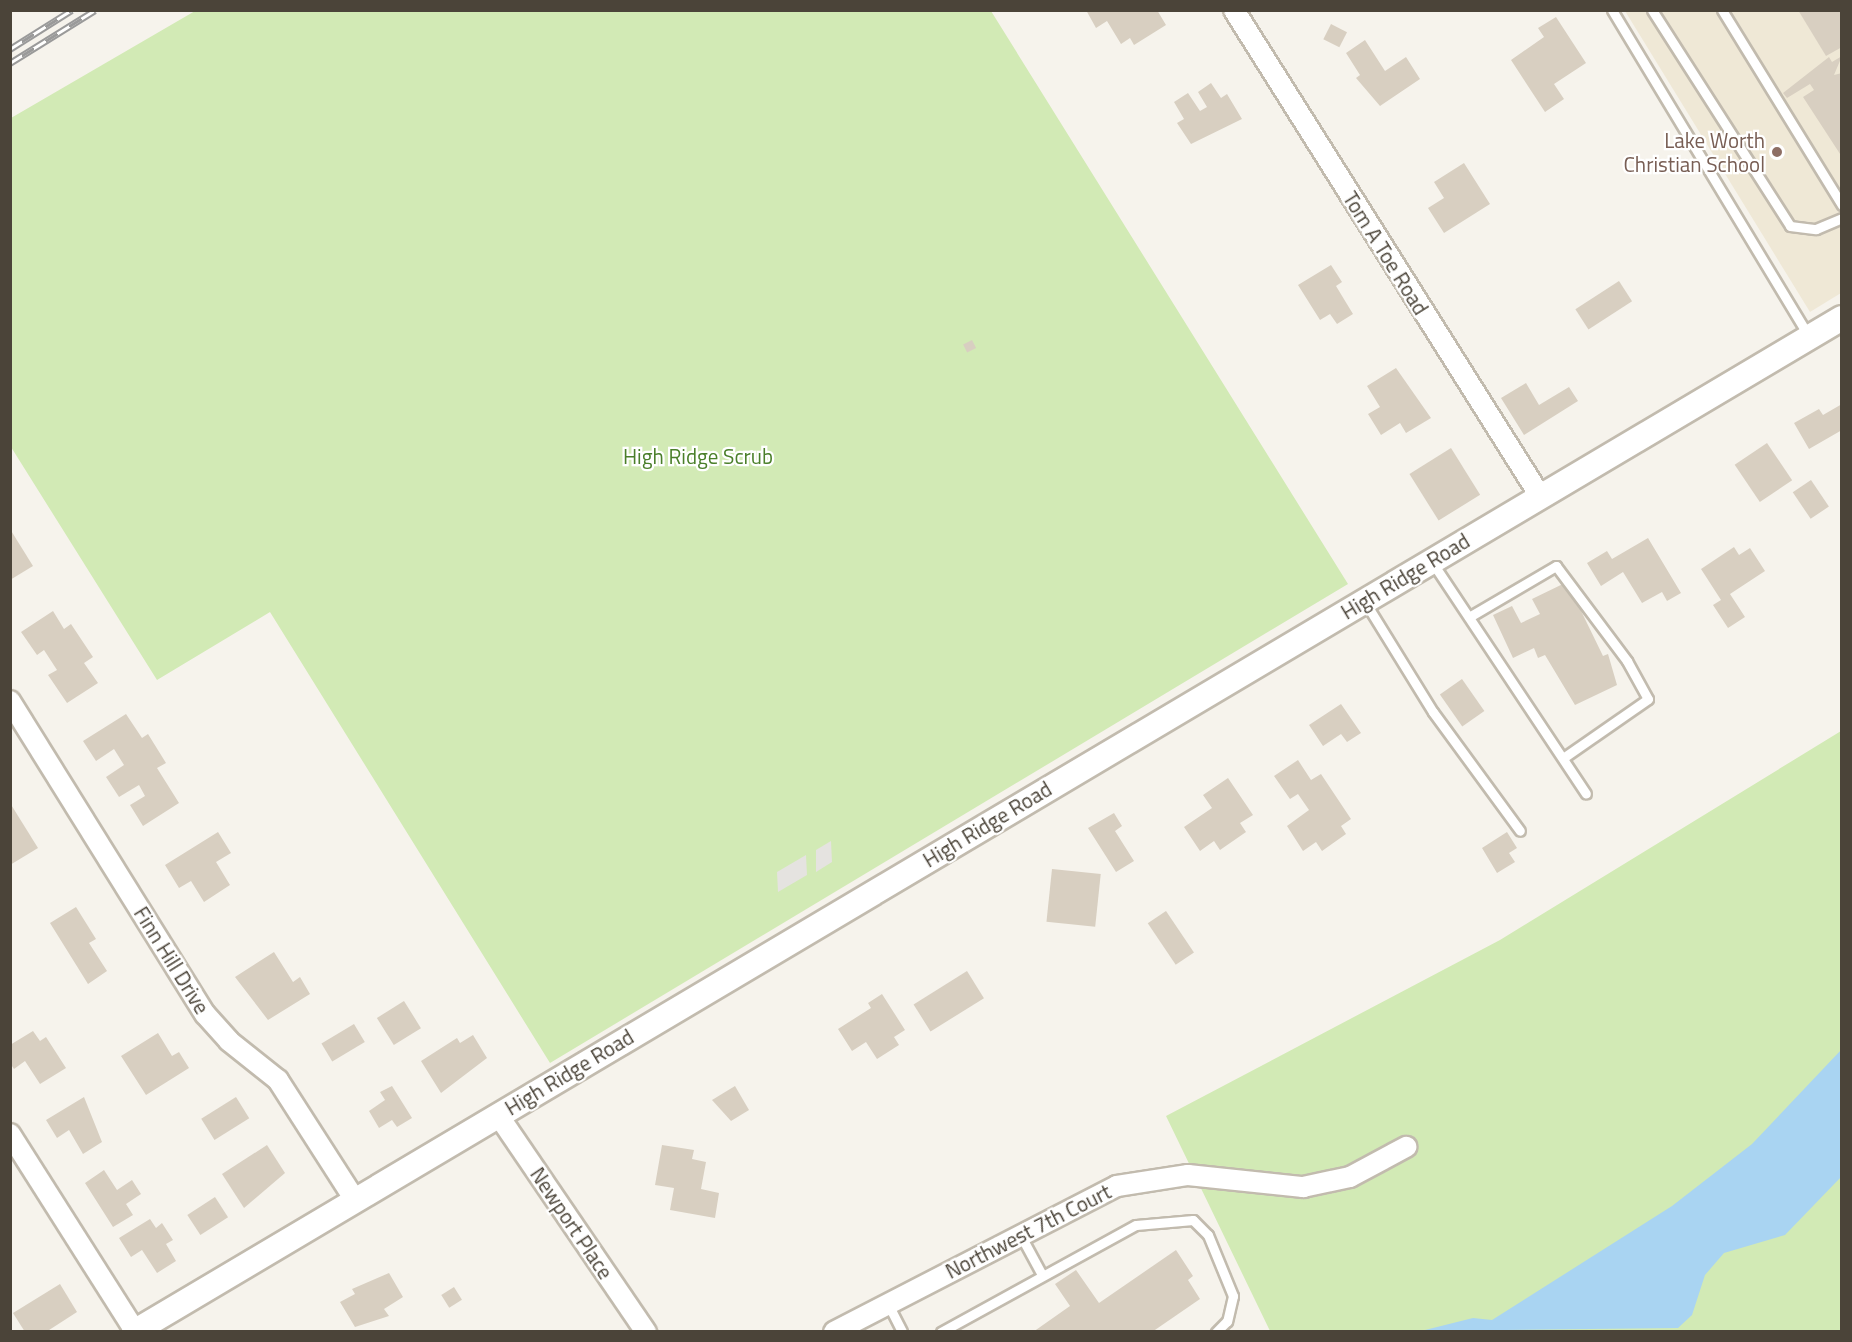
<!DOCTYPE html>
<style>
body{margin:0}
#map{position:relative;width:1852px;height:1342px;overflow:hidden;background:#f6f3ec;font-family:"Titillium Web",sans-serif}
div>[style]{position:absolute}
.education>*{inset:0;background:#efe8d6}
.green>*{inset:0;background:#d2eab5}
.parking>*{inset:0;background:#e5e3e0}
.water>*{inset:0;background:#a9d4f2}
.building>*{inset:0;background:#d8cfc1;transform-origin:0 0}
.roads{filter:drop-shadow(2px 0 #c2bbae) drop-shadow(-2px 0 #c2bbae) drop-shadow(0 2px #c2bbae) drop-shadow(0 -2px #c2bbae)}
.service>*{height:9px;margin:-4.5px;padding:0 4.5px;transform-origin:4.5px;border-radius:4.5px;background:#fff}
.minor>*{height:20px;margin:-10px;padding:0 10px;transform-origin:10px;border-radius:10px;background:#fff}
.tertiary>*{height:24px;margin:-12px;padding:0 12px;transform-origin:12px;border-radius:12px;background:#fff}
.rail>*{height:7px;margin-top:-3.5px;transform-origin:0;background:repeating-linear-gradient(90deg,#fff 0 14px,#9a9a9a 0 28px);box-sizing:border-box;border-block:2px solid #9a9a9a}
.dots>*{width:16px;height:16px;translate:-50% -50%;box-sizing:border-box;border:3px solid #fff;border-radius:50%}
span{translate:-50% -50%;white-space:nowrap;text-align:center;line-height:1.15;-webkit-text-stroke:4.5px #fff;paint-order:stroke}
.education-label{font-size:21px;color:#785e54}
.right{translate:-100% -50%;text-align:right}
.street-label{font-size:21px;color:#4b4439}
.park-label{font-size:21px;color:#4a7f2a}
.frame{position:absolute;inset:0;border:12px solid #4b4439;pointer-events:none}
</style>
<div id="map">
<div class="education">
<div style="clip-path:polygon(1625px 11px,1841px 11px,1841px 293px,1810px 312px)"></div>
</div>
<div class="green">
<div style="clip-path:polygon(195px 11px,991px 11px,1348px 584px,550px 1063px,270px 612px,157px 680px,11px 447px,11px 118px)"></div>
<div style="clip-path:polygon(1841px 731px,1841px 1331px,1270px 1331px,1166px 1116px,1500px 940px)"></div>
</div>
<div class="parking">
<div style="clip-path:polygon(831px 841px,832px 862px,816px 872px,816px 850px)"></div>
<div style="clip-path:polygon(806px 855px,807px 875px,778px 892px,777px 872px)"></div>
</div>
<div class="water">
<div style="clip-path:polygon(1841px 1050px,1841px 1177px,1785px 1235px,1724px 1253px,1705px 1275px,1692px 1315px,1678px 1328px,1421px 1331px,1473px 1318px,1492px 1320px,1672px 1206px,1752px 1144px)"></div>
</div>
<div class="building">
<div style="clip-path:polygon(1086px 10px,1157px 10px,1166px 25px,1134px 45px,1130px 38px,1121px 44px,1107px 21px,1096px 28px)"></div>
<div style="clip-path:polygon(1798px 10px,1842px 10px,1842px 47px,1826px 56px)"></div>
<div style="clip-path:polygon(1556px 17px,1586px 63px,1554px 84px,1564px 99px,1545px 112px,1511px 60px,1544px 37px,1538px 28px)"></div>
<div style="left:1331px;top:24px;width:18px;height:17px;rotate:27deg"></div>
<div style="clip-path:polygon(1365px 40px,1385px 71px,1406px 57px,1420px 79px,1380px 106px,1356px 78px,1360px 75px,1346px 53px)"></div>
<div style="clip-path:polygon(1842px 56px,1834px 75px,1842px 73px,1842px 157px,1803px 97px,1814px 90px,1810px 84px,1787px 98px,1783px 93px,1829px 57px,1832px 62px)"></div>
<div style="clip-path:polygon(1211px 83px,1221px 98px,1227px 94px,1242px 119px,1191px 144px,1177px 123px,1184px 119px,1174px 102px,1188px 93px,1200px 111px,1207px 107px,1198px 92px)"></div>
<div style="clip-path:polygon(1464px 163px,1490px 204px,1444px 233px,1428px 208px,1444px 198px,1434px 182px)"></div>
<div style="clip-path:polygon(1331px 265px,1342px 282px,1336px 286px,1353px 314px,1337px 324px,1330px 314px,1320px 320px,1298px 285px)"></div>
<div style="left:1619px;top:281px;width:24px;height:52px;rotate:57deg"></div>
<div style="left:972px;top:340px;width:9px;height:10px;rotate:63deg"></div>
<div style="clip-path:polygon(1396px 368px,1431px 418px,1406px 433px,1400px 423px,1381px 435px,1368px 414px,1380px 407px,1367px 386px)"></div>
<div style="clip-path:polygon(1526px 383px,1539px 405px,1569px 387px,1578px 401px,1524px 435px,1501px 398px)"></div>
<div style="clip-path:polygon(1842px 404px,1842px 430px,1809px 449px,1794px 423px,1819px 409px,1823px 415px)"></div>
<div style="left:1767px;top:443px;width:45px;height:39px;rotate:56deg"></div>
<div style="left:1451px;top:448px;width:55px;height:49px;rotate:58deg"></div>
<div style="left:1811px;top:480px;width:32px;height:22px;rotate:56deg"></div>
<div style="clip-path:polygon(10px 529px,33px 566px,10px 580px)"></div>
<div style="clip-path:polygon(1648px 538px,1681px 593px,1667px 601px,1662px 592px,1642px 603px,1623px 572px,1601px 586px,1587px 563px,1607px 551px,1612px 559px)"></div>
<div style="clip-path:polygon(1734px 547px,1739px 555px,1750px 548px,1765px 571px,1730px 594px,1745px 617px,1728px 628px,1713px 605px,1721px 600px,1701px 569px)"></div>
<div style="clip-path:polygon(1567px 582px,1603px 656px,1608px 654px,1617px 685px,1575px 705px,1545px 655px,1538px 658px,1534px 648px,1513px 658px,1493px 615px,1512px 606px,1521px 623px,1540px 614px,1532px 599px)"></div>
<div style="clip-path:polygon(53px 611px,64px 629px,71px 624px,93px 657px,84px 663px,98px 683px,67px 703px,48px 675px,57px 670px,44px 650px,37px 655px,21px 632px)"></div>
<div style="left:1462px;top:679px;width:39px;height:27px;rotate:55deg"></div>
<div style="clip-path:polygon(1341px 704px,1361px 733px,1347px 742px,1341px 734px,1323px 746px,1309px 725px)"></div>
<div style="clip-path:polygon(126px 714px,142px 738px,148px 734px,166px 763px,157px 768px,179px 803px,143px 826px,130px 805px,145px 796px,139px 785px,119px 797px,106px 777px,124px 765px,114px 749px,96px 761px,83px 741px)"></div>
<div style="clip-path:polygon(1298px 760px,1311px 780px,1321px 774px,1351px 819px,1341px 826px,1346px 834px,1322px 851px,1316px 842px,1303px 851px,1287px 826px,1309px 810px,1298px 794px,1290px 799px,1274px 776px)"></div>
<div style="clip-path:polygon(1228px 778px,1253px 815px,1240px 823px,1246px 832px,1220px 850px,1214px 841px,1200px 851px,1184px 827px,1212px 808px,1203px 795px)"></div>
<div style="clip-path:polygon(10px 803px,38px 848px,10px 865px)"></div>
<div style="clip-path:polygon(1114px 813px,1122px 826px,1115px 831px,1134px 861px,1116px 872px,1088px 828px)"></div>
<div style="clip-path:polygon(218px 832px,231px 853px,216px 862px,230px 885px,204px 902px,191px 881px,179px 888px,165px 865px)"></div>
<div style="clip-path:polygon(1507px 832px,1517px 848px,1509px 853px,1515px 862px,1497px 873px,1482px 848px)"></div>
<div style="left:1052px;top:869px;width:49px;height:53px;rotate:6deg"></div>
<div style="clip-path:polygon(76px 907px,96px 939px,89px 943px,107px 971px,88px 984px,50px 923px)"></div>
<div style="left:1166px;top:911px;width:50px;height:22px;rotate:56deg"></div>
<div style="clip-path:polygon(274px 952px,293px 982px,300px 977px,310px 994px,268px 1020px,235px 977px)"></div>
<div style="left:967px;top:971px;width:32px;height:63px;rotate:58deg"></div>
<div style="clip-path:polygon(882px 994px,905px 1030px,894px 1037px,899px 1045px,877px 1059px,866px 1042px,852px 1051px,838px 1029px,871px 1008px,868px 1003px)"></div>
<div style="left:404px;top:1001px;width:32px;height:32px;rotate:58deg"></div>
<div style="left:354px;top:1024px;width:21px;height:38px;rotate:59deg"></div>
<div style="clip-path:polygon(33px 1031px,40px 1041px,46px 1037px,66px 1068px,40px 1084px,25px 1061px,14px 1069px,10px 1063px,10px 1045px)"></div>
<div style="clip-path:polygon(158px 1033px,172px 1056px,179px 1052px,189px 1068px,146px 1095px,121px 1056px)"></div>
<div style="clip-path:polygon(473px 1035px,487px 1058px,441px 1093px,421px 1061px,457px 1038px,460px 1043px)"></div>
<div style="clip-path:polygon(392px 1086px,412px 1118px,397px 1127px,392px 1120px,379px 1128px,369px 1111px,385px 1100px,380px 1092px)"></div>
<div style="clip-path:polygon(735px 1086px,749px 1110px,731px 1121px,712px 1100px)"></div>
<div style="clip-path:polygon(84px 1097px,102px 1142px,83px 1154px,69px 1130px,57px 1138px,46px 1120px)"></div>
<div style="left:236px;top:1097px;width:25px;height:41px;rotate:58deg"></div>
<div style="clip-path:polygon(267px 1145px,285px 1173px,244px 1208px,222px 1174px)"></div>
<div style="clip-path:polygon(662px 1145px,694px 1150px,692px 1159px,706px 1162px,701px 1189px,719px 1193px,715px 1218px,670px 1210px,674px 1188px,655px 1185px)"></div>
<div style="clip-path:polygon(104px 1170px,117px 1190px,132px 1180px,141px 1194px,126px 1204px,133px 1215px,113px 1227px,85px 1183px)"></div>
<div style="left:215px;top:1197px;width:24px;height:33px;rotate:57deg"></div>
<div style="clip-path:polygon(150px 1219px,156px 1228px,162px 1223px,173px 1240px,166px 1244px,176px 1261px,157px 1273px,142px 1250px,131px 1257px,119px 1238px)"></div>
<div style="clip-path:polygon(1176px 1250px,1193px 1276px,1188px 1280px,1200px 1299px,1152px 1332px,1033px 1332px,1070px 1306px,1055px 1284px,1076px 1270px,1099px 1303px)"></div>
<div style="clip-path:polygon(389px 1273px,403px 1297px,384px 1309px,389px 1316px,355px 1327px,340px 1302px,355px 1294px,352px 1289px)"></div>
<div style="clip-path:polygon(60px 1284px,77px 1312px,46px 1332px,25px 1332px,13px 1313px)"></div>
<div style="left:454px;top:1287px;width:15px;height:15px;rotate:58deg"></div>
</div>
<div class="roads">
<div class="service">
<div style="left:1612px;top:10px;width:382px;rotate:58.9deg"></div>
<div style="left:1652px;top:10px;width:256px;rotate:57.4deg"></div>
<div style="left:1790px;top:226px;width:26px;rotate:7deg"></div>
<div style="left:1816px;top:229px;width:28px;rotate:-23deg"></div>
<div style="left:1722px;top:10px;width:229px;rotate:58.4deg"></div>
<div style="left:1432px;top:562px;width:278px;rotate:56.4deg"></div>
<div style="left:1365px;top:602px;width:129px;rotate:58.3deg"></div>
<div style="left:1433px;top:712px;width:147px;rotate:53.8deg"></div>
<div style="left:1469px;top:617px;width:101px;rotate:-30.4deg"></div>
<div style="left:1556px;top:566px;width:119px;rotate:53.2deg"></div>
<div style="left:1627px;top:661px;width:43px;rotate:61.1deg"></div>
<div style="left:1648px;top:699px;width:103px;rotate:145.2deg"></div>
<div style="left:1021px;top:1236px;width:42px;rotate:61.6deg"></div>
<div style="left:888px;top:1304px;width:31px;rotate:63deg"></div>
<div style="left:941px;top:1332px;width:222px;rotate:-28.8deg"></div>
<div style="left:1136px;top:1225px;width:57px;rotate:-5deg"></div>
<div style="left:1193px;top:1220px;width:21px;rotate:45deg"></div>
<div style="left:1208px;top:1235px;width:66px;rotate:67.7deg"></div>
<div style="left:1233px;top:1296px;width:26px;rotate:103deg"></div>
<div style="left:1227px;top:1321px;width:16px;rotate:135deg"></div>
</div>
<div class="minor">
<div style="left:1234px;top:10px;width:574px;rotate:57.8deg"></div>
<div style="left:10px;top:701px;width:369px;rotate:58.1deg"></div>
<div style="left:205px;top:1014px;width:36px;rotate:48deg"></div>
<div style="left:229px;top:1041px;width:63px;rotate:38.5deg"></div>
<div style="left:278px;top:1080px;width:143px;rotate:57.3deg"></div>
<div style="left:498px;top:1115px;width:263px;rotate:55.7deg"></div>
<div style="left:10px;top:1134px;width:233px;rotate:57.6deg"></div>
<div style="left:834px;top:1332px;width:318px;rotate:-27.3deg"></div>
<div style="left:1117px;top:1186px;width:72px;rotate:-8.8deg"></div>
<div style="left:1188px;top:1175px;width:116px;rotate:6deg"></div>
<div style="left:1303px;top:1187px;width:48px;rotate:-12deg"></div>
<div style="left:1350px;top:1177px;width:64px;rotate:-28.2deg"></div>
</div>
<div class="tertiary">
<div style="left:134px;top:1332px;width:1986px;rotate:-30.7deg"></div>
</div>
</div>
<div class="rail">
<div style="left:10px;top:49px;width:73px;rotate:-32.2deg"></div>
<div style="left:10px;top:63px;width:100px;rotate:-31.9deg"></div>
</div>
<div class="dots">
<div style="left:1777px;top:152px;background:#8d6e63"></div>
</div>
<div class="education-label">
<span class="right" style="left:1765px;top:152px">Lake Worth<br>Christian School</span>
</div>
<div class="street-label">
<span style="left:1386px;top:253px;rotate:58deg">Tom A Toe Road</span>
<span style="left:1405px;top:576px;rotate:-31deg">High Ridge Road</span>
<span style="left:987px;top:824px;rotate:-31deg">High Ridge Road</span>
<span style="left:172px;top:960px;rotate:58deg">Finn Hill Drive</span>
<span style="left:569px;top:1072px;rotate:-31deg">High Ridge Road</span>
<span style="left:572px;top:1223px;rotate:56deg">Newport Place</span>
<span style="left:1028px;top:1231px;rotate:-27deg">Northwest 7th Court</span>
</div>
<div class="park-label">
<span style="left:698px;top:456px">High Ridge Scrub</span>
</div>
<div class="frame"></div>
</div>
